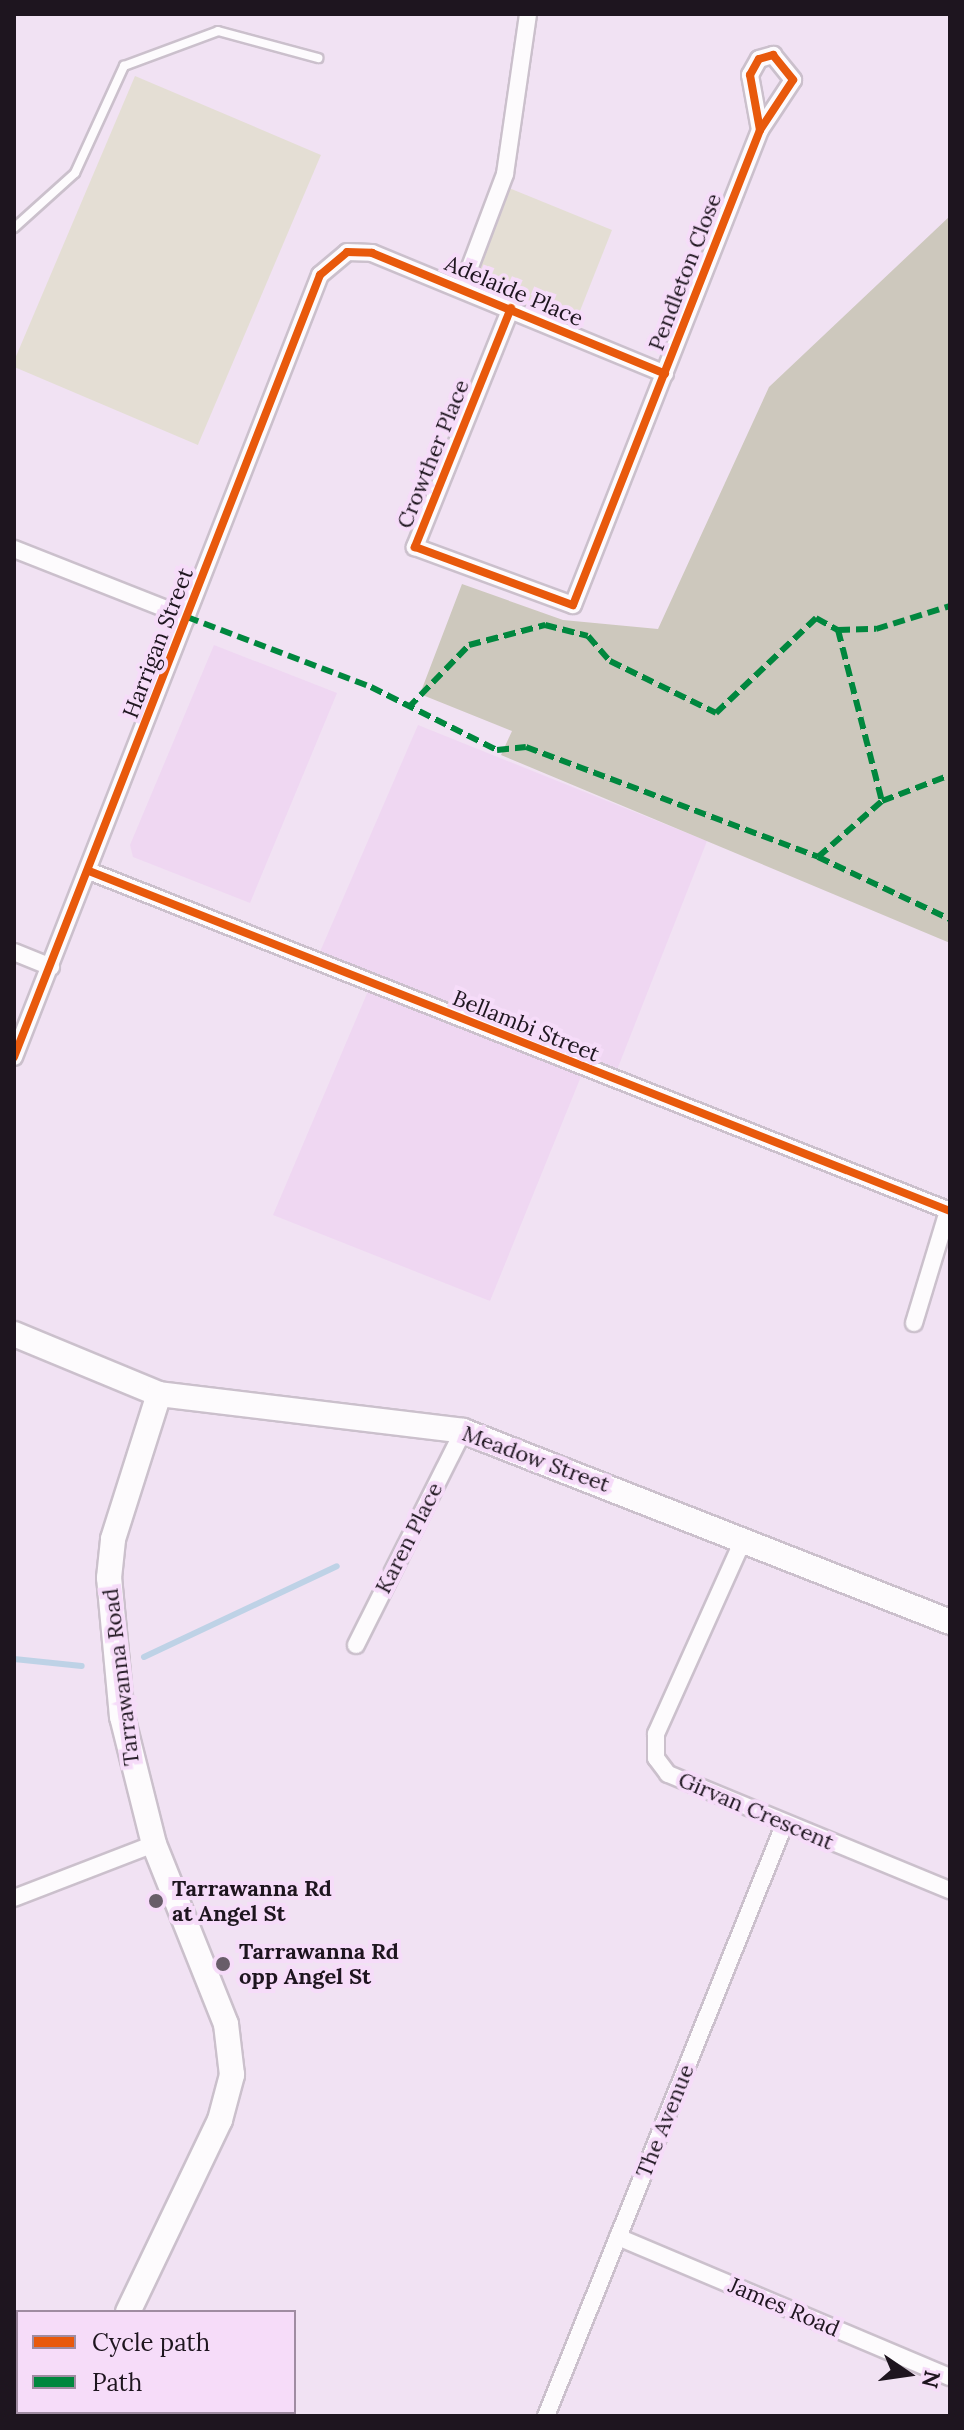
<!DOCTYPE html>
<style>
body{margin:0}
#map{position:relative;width:964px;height:2430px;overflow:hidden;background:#f1e2f3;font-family:Lora,serif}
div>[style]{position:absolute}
.built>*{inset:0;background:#efd7f2}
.green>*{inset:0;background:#e4ded4;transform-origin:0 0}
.forest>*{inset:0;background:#cdc8bd}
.stream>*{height:6px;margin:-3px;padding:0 3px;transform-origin:3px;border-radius:3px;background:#bed2e6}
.roads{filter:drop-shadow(2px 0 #cbc0cc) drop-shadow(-2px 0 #cbc0cc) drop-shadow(0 2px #cbc0cc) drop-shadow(0 -2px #cbc0cc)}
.lane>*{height:8px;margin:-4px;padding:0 4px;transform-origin:4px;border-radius:4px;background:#fdfbfd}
.street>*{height:16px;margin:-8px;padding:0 8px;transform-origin:8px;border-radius:8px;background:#fdfbfd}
.secondary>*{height:24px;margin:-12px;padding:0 12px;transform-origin:12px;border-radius:12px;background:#fdfbfd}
.quiet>*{height:6px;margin-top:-3px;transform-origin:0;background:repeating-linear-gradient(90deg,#00873e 0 12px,transparent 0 18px)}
.cycleway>*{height:8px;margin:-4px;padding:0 4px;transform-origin:4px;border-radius:4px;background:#e8590c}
.dots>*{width:22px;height:22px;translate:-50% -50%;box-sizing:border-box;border:4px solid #f6dcf9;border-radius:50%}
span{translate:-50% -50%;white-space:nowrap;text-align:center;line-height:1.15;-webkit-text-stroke:8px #f6dcf9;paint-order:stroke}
.street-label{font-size:22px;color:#1e151f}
.poi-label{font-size:22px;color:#1e151f;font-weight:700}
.left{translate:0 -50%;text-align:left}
.frame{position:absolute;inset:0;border:16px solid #1e151f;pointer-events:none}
.legend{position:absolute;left:16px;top:2310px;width:280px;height:104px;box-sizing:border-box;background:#f6dcf9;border:2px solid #a08ca2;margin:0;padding:10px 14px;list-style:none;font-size:24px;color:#1e151f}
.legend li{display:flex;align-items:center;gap:16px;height:40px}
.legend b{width:40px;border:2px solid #a08ca2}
.north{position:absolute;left:868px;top:2334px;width:80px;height:80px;-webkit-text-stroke:6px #f6dcf9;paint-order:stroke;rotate:103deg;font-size:22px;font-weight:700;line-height:32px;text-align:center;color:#1e151f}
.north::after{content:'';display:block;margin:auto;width:28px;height:36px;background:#1e151f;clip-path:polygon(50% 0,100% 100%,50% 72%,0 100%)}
</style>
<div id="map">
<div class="built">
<div style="clip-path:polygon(214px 645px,337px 693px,250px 903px,133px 857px,130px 845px)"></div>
<div style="clip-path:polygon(418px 725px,707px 841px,613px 1080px,584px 1069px,490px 1301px,273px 1215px,371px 984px,316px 961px)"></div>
</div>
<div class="green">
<div style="left:135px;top:76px;width:202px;height:315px;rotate:23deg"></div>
<div style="clip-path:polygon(509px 188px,612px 230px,574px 326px,481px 288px,477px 270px)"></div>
</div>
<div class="forest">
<div style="clip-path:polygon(950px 216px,950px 943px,501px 755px,512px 731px,420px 694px,462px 584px,563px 620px,658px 629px,769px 387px)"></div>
</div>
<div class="stream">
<div style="left:144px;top:1657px;width:213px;rotate:-25.2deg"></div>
<div style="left:14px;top:1659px;width:68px;rotate:5.9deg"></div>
</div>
<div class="roads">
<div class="lane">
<div style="left:14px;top:228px;width:82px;rotate:-42deg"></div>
<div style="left:75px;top:173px;width:118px;rotate:-65.4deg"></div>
<div style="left:124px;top:66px;width:100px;rotate:-20.4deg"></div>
<div style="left:218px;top:31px;width:104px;rotate:15.1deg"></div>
</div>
<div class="street">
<div style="left:462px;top:288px;width:122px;rotate:-69.3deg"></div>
<div style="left:505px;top:174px;width:162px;rotate:-81.8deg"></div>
<div style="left:511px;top:308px;width:258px;rotate:111.9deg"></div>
<div style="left:415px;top:547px;width:168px;rotate:20.2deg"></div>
<div style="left:573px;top:605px;width:510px;rotate:-68.51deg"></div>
<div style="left:760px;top:130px;width:56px;rotate:-100.3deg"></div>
<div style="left:750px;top:75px;width:18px;rotate:-61deg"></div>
<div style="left:759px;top:59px;width:15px;rotate:-16deg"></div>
<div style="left:773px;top:55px;width:32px;rotate:51deg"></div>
<div style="left:793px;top:80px;width:60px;rotate:123.4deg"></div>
<div style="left:14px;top:549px;width:186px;rotate:21.5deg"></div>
<div style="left:89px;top:871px;width:926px;rotate:21.55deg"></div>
<div style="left:14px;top:952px;width:40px;rotate:22deg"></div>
<div style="left:14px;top:1057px;width:840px;rotate:-68.63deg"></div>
<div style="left:320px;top:275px;width:35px;rotate:-40deg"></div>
<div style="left:347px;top:252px;width:25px;rotate:2deg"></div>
<div style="left:372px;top:253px;width:317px;rotate:22.4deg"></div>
<div style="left:914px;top:1323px;width:117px;rotate:-73.1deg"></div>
<div style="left:744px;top:1538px;width:215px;rotate:114.2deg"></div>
<div style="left:656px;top:1734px;width:24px;rotate:90deg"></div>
<div style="left:656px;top:1758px;width:20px;rotate:53deg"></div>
<div style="left:668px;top:1774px;width:305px;rotate:22.4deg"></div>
<div style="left:356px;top:1645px;width:239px;rotate:-63.4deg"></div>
<div style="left:14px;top:1898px;width:150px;rotate:-21.1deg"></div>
<div style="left:618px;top:2237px;width:360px;rotate:22.9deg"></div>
<div style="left:546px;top:2416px;width:637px;rotate:-68.06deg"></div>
</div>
<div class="secondary">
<div style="left:14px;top:1334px;width:157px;rotate:22.5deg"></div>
<div style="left:159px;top:1394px;width:306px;rotate:6.9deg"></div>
<div style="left:463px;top:1431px;width:523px;rotate:21.41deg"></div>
<div style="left:128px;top:2312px;width:213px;rotate:-64.4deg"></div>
<div style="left:220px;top:2120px;width:47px;rotate:-75.1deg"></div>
<div style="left:232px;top:2075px;width:51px;rotate:-96.7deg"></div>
<div style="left:226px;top:2024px;width:194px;rotate:-111.8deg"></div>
<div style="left:154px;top:1844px;width:131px;rotate:-104.1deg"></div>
<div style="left:122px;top:1717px;width:140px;rotate:-95.3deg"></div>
<div style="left:109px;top:1578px;width:39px;rotate:-84deg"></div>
<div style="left:113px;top:1539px;width:152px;rotate:-72.4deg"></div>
<div style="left:77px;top:2416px;width:4px;rotate:-63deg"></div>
</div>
</div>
<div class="quiet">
<div style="left:187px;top:617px;width:197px;rotate:20.8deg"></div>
<div style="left:371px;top:687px;width:141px;rotate:26.6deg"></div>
<div style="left:497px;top:750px;width:29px;rotate:-6deg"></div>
<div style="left:526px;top:747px;width:312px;rotate:20.6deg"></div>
<div style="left:818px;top:857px;width:85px;rotate:-41.2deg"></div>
<div style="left:882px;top:801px;width:73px;rotate:-20.9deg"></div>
<div style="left:838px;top:630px;width:177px;rotate:75.6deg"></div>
<div style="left:408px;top:708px;width:88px;rotate:-45.9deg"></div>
<div style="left:469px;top:645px;width:79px;rotate:-14.7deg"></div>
<div style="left:545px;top:625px;width:44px;rotate:14.3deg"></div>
<div style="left:588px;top:636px;width:33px;rotate:49deg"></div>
<div style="left:610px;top:661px;width:118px;rotate:26.1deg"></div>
<div style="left:716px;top:713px;width:138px;rotate:-43.5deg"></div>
<div style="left:816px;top:618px;width:25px;rotate:29deg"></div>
<div style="left:838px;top:630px;width:38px;rotate:-2deg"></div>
<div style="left:876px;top:629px;width:77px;rotate:-17.3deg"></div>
<div style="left:818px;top:857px;width:146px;rotate:25.2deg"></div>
</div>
<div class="cycleway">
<div style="left:511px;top:308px;width:258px;rotate:111.9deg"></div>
<div style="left:415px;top:547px;width:168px;rotate:20.2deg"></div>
<div style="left:573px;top:605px;width:510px;rotate:-68.51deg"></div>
<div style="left:760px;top:130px;width:56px;rotate:-100.3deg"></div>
<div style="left:750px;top:75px;width:18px;rotate:-61deg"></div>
<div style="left:759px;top:59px;width:15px;rotate:-16deg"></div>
<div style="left:773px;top:55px;width:32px;rotate:51deg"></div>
<div style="left:793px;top:80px;width:60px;rotate:123.4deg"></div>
<div style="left:89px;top:871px;width:926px;rotate:21.55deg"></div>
<div style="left:14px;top:1057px;width:840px;rotate:-68.63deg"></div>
<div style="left:320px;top:275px;width:35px;rotate:-40deg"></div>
<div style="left:347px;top:252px;width:25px;rotate:2deg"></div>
<div style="left:372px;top:253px;width:317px;rotate:22.4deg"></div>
</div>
<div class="dots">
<div style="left:156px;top:1901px;background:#685d69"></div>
<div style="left:223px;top:1964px;background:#685d69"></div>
</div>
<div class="street-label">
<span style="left:685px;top:272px;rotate:-69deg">Pendleton Close</span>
<span style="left:514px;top:291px;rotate:23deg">Adelaide Place</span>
<span style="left:433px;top:454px;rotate:-68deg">Crowther Place</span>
<span style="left:158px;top:643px;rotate:-69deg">Harrigan Street</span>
<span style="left:526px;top:1026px;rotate:22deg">Bellambi Street</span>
<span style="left:536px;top:1459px;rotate:20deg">Meadow Street</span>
<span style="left:409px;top:1538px;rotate:-63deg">Karen Place</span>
<span style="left:121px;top:1677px;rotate:-97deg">Tarrawanna Road</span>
<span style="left:756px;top:1811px;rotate:23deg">Girvan Crescent</span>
<span style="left:665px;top:2121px;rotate:-68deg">The Avenue</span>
<span style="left:784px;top:2307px;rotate:23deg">James Road</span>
</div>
<div class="poi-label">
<span class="left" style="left:172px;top:1901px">Tarrawanna Rd<br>at Angel St</span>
<span class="left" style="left:239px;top:1964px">Tarrawanna Rd<br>opp Angel St</span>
</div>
<div class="frame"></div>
<ul class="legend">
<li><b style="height:10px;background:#e8590c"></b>Cycle path</li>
<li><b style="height:10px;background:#00873e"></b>Path</li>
</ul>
<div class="north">N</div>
</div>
